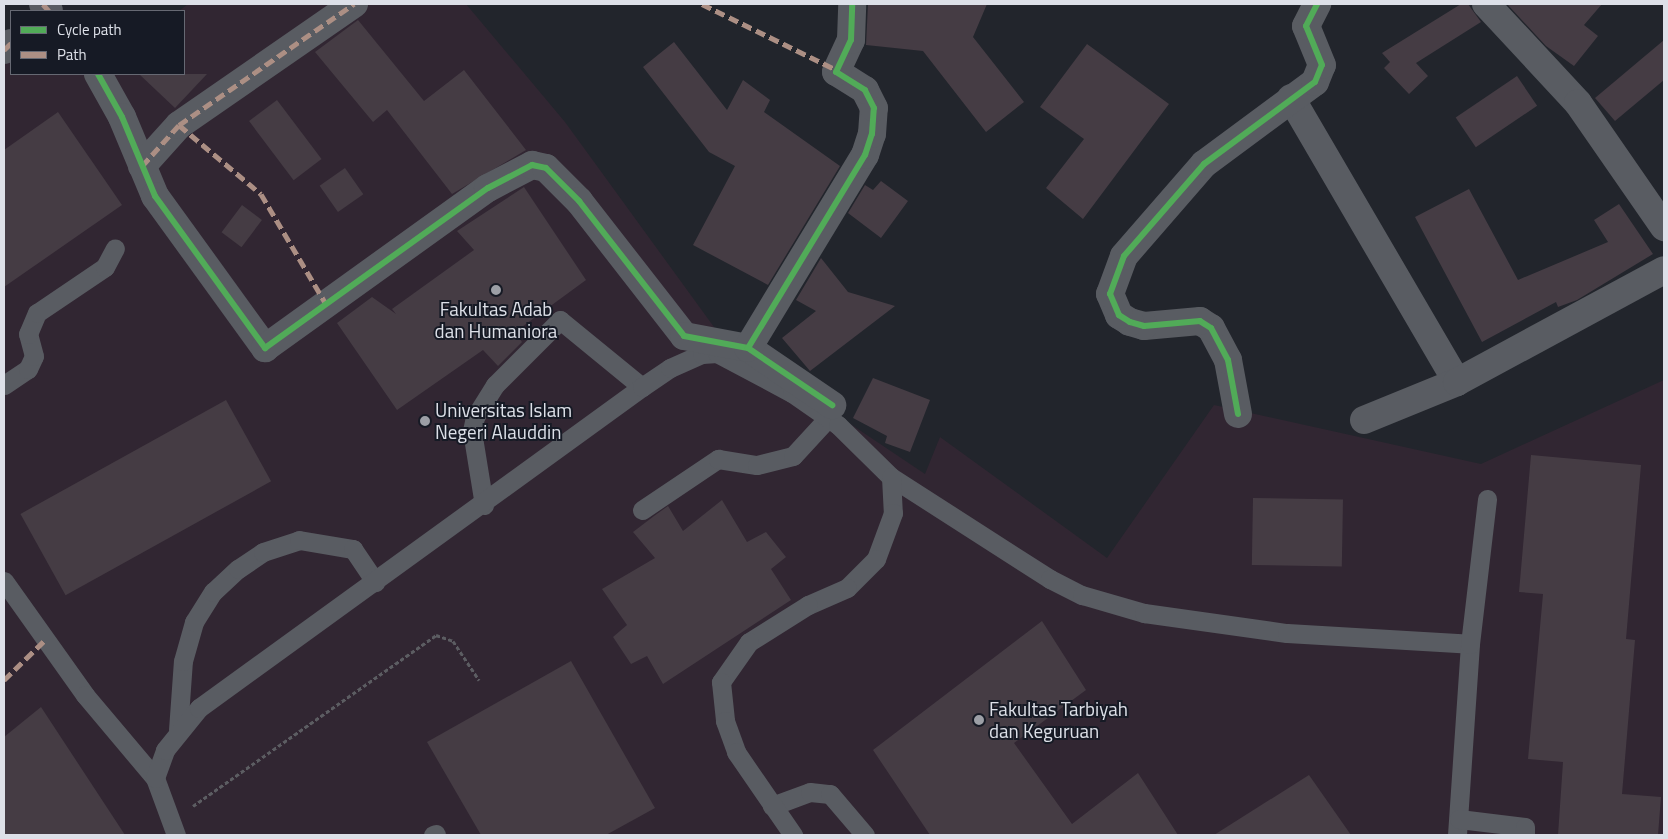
<!DOCTYPE html>
<style>
body{margin:0}
#map{position:relative;width:1668px;height:839px;overflow:hidden;background:#22252c;font-family:"Titillium Web",sans-serif}
div>[style]{position:absolute}
.education>*{inset:0;background:#312632}
.building>*{inset:0;background:#453c44;transform-origin:0 0}
.path>*{height:3px;margin-top:-1.5px;transform-origin:0;background:repeating-linear-gradient(90deg,#5c5d62 0 4px,transparent 0 6.5px)}
.service>*{height:19px;margin:-9.5px;padding:0 9.5px;transform-origin:9.5px;border-radius:9.5px;background:#595c62}
.minor>*{height:28px;margin:-14px;padding:0 14px;transform-origin:14px;border-radius:14px;background:#595c62}
.quiet>*{height:5px;margin-top:-2.5px;transform-origin:0;background:repeating-linear-gradient(90deg,#ac8f84 0 10px,transparent 0 15px)}
.cycleway>*{height:6px;margin:-3px;padding:0 3px;transform-origin:3px;border-radius:3px;background:#51ab58}
.dots>*{width:14px;height:14px;translate:-50% -50%;box-sizing:border-box;border:2px solid #161a25;border-radius:50%}
span{translate:-50% -50%;white-space:nowrap;text-align:center;line-height:1.15;-webkit-text-stroke:4px #161a25;paint-order:stroke}
.poi-label{font-size:19px;color:#dde0e8}
.left{translate:0 -50%;text-align:left}
.frame{position:absolute;inset:0;border:5px solid #dde0e8;pointer-events:none}
.legend{position:absolute;left:10px;top:10px;width:175px;height:65px;box-sizing:border-box;background:#161a25;border:1px solid #666973;margin:0;padding:6px 9px;list-style:none;font-size:15px;color:#dde0e8}
.legend li{display:flex;align-items:center;gap:10px;height:25px}
.legend b{width:25px;border:1px solid #666973}
</style>
<div id="map">
<div class="education">
<div style="clip-path:polygon(188px 4px,466px 4px,565px 122px,722px 338px,925px 474px,940px 437px,1107px 558px,1214px 405px,1481px 464px,1664px 380px,1664px 835px,4px 835px,4px 38px,11px 31px,11px 74px,184px 74px,184px 11px,179px 11px)"></div>
</div>
<div class="building">
<div style="clip-path:polygon(868px 4px,987px 4px,973px 37px,1024px 102px,986px 132px,923px 51px,866px 45px)"></div>
<div style="clip-path:polygon(1461px 4px,1468px 4px,1481px 22px,1416px 63px,1428px 76px,1409px 94px,1384px 68px,1390px 62px,1382px 53px)"></div>
<div style="clip-path:polygon(1507px 4px,1602px 4px,1584px 25px,1598px 36px,1574px 66px,1546px 46px)"></div>
<div style="clip-path:polygon(358px 20px,424px 101px,464px 70px,526px 150px,452px 194px,387px 110px,373px 122px,315px 52px)"></div>
<div style="clip-path:polygon(1664px 40px,1664px 80px,1615px 121px,1595px 98px)"></div>
<div style="clip-path:polygon(674px 42px,727px 110px,743px 80px,770px 100px,764px 112px,840px 166px,768px 285px,693px 245px,735px 166px,709px 152px,643px 67px)"></div>
<div style="clip-path:polygon(1087px 44px,1169px 104px,1083px 219px,1046px 188px,1084px 139px,1040px 107px)"></div>
<div style="clip-path:polygon(139px 74px,207px 74px,175px 108px)"></div>
<div style="left:1517px;top:76px;width:36px;height:74px;rotate:56deg"></div>
<div style="left:277px;top:100px;width:74px;height:35px;rotate:53deg"></div>
<div style="clip-path:polygon(58px 112px,122px 205px,4px 287px,4px 150px)"></div>
<div style="left:345px;top:168px;width:32px;height:31px;rotate:55deg"></div>
<div style="clip-path:polygon(881px 181px,908px 201px,881px 238px,848px 213px,865px 185px,873px 190px)"></div>
<div style="clip-path:polygon(524px 187px,586px 280px,515px 332px,522px 342px,498px 366px,483px 350px,397px 410px,337px 323px,372px 297px,396px 314px,392px 309px,474px 250px,457px 231px)"></div>
<div style="clip-path:polygon(1469px 189px,1518px 280px,1608px 242px,1594px 220px,1619px 204px,1653px 254px,1577px 300px,1558px 307px,1556px 302px,1482px 342px,1415px 217px)"></div>
<div style="left:242px;top:205px;width:25px;height:34px;rotate:37deg"></div>
<div style="clip-path:polygon(821px 258px,848px 292px,895px 306px,810px 371px,782px 338px,816px 311px,796px 300px)"></div>
<div style="clip-path:polygon(873px 378px,930px 400px,910px 452px,885px 443px,887px 436px,853px 418px)"></div>
<div style="left:226px;top:400px;width:93px;height:235px;rotate:61deg"></div>
<div style="clip-path:polygon(1531px 455px,1641px 465px,1626px 639px,1635px 640px,1622px 794px,1661px 797px,1658px 835px,1558px 835px,1563px 762px,1528px 759px,1543px 594px,1519px 592px)"></div>
<div style="left:1253px;top:498px;width:90px;height:67px;rotate:1deg"></div>
<div style="clip-path:polygon(722px 500px,747px 542px,766px 532px,786px 557px,771px 569px,791px 600px,663px 684px,647px 656px,631px 664px,613px 637px,627px 625px,602px 589px,655px 558px,633px 532px,654px 516px,668px 506px,683px 531px)"></div>
<div style="clip-path:polygon(1042px 621px,1086px 690px,1014px 743px,1072px 824px,1138px 773px,1178px 835px,930px 835px,873px 750px)"></div>
<div style="clip-path:polygon(571px 661px,655px 808px,606px 835px,481px 835px,427px 742px)"></div>
<div style="clip-path:polygon(41px 707px,125px 835px,4px 835px,4px 737px)"></div>
<div style="clip-path:polygon(1309px 775px,1351px 835px,1214px 835px)"></div>
</div>
<div class="path">
<div style="left:193px;top:806px;width:297px;rotate:-35.1deg"></div>
<div style="left:436px;top:635px;width:18px;rotate:19deg"></div>
<div style="left:453px;top:641px;width:47px;rotate:56.3deg"></div>
</div>
<div class="service">
<div style="left:4px;top:385px;width:29px;rotate:-34deg"></div>
<div style="left:28px;top:369px;width:14px;rotate:-65deg"></div>
<div style="left:34px;top:356px;width:23px;rotate:-105deg"></div>
<div style="left:28px;top:334px;width:23px;rotate:-67deg"></div>
<div style="left:37px;top:313px;width:82px;rotate:-34.1deg"></div>
<div style="left:105px;top:267px;width:21px;rotate:-62deg"></div>
<div style="left:891px;top:477px;width:189px;rotate:32.7deg"></div>
<div style="left:1050px;top:579px;width:36px;rotate:27deg"></div>
<div style="left:1082px;top:595px;width:65px;rotate:16.2deg"></div>
<div style="left:1144px;top:613px;width:144px;rotate:8deg"></div>
<div style="left:1287px;top:633px;width:183px;rotate:3.4deg"></div>
<div style="left:1470px;top:644px;width:191px;rotate:93.9deg"></div>
<div style="left:484px;top:505px;width:75px;rotate:-99.2deg"></div>
<div style="left:472px;top:431px;width:14px;rotate:-78deg"></div>
<div style="left:475px;top:417px;width:38px;rotate:-58deg"></div>
<div style="left:495px;top:385px;width:92px;rotate:-45deg"></div>
<div style="left:560px;top:320px;width:106px;rotate:39.3deg"></div>
<div style="left:642px;top:510px;width:92px;rotate:-33.9deg"></div>
<div style="left:718px;top:459px;width:39px;rotate:9deg"></div>
<div style="left:757px;top:465px;width:37px;rotate:-14deg"></div>
<div style="left:793px;top:456px;width:52px;rotate:-47.4deg"></div>
<div style="left:4px;top:581px;width:140px;rotate:54.6deg"></div>
<div style="left:85px;top:695px;width:109px;rotate:49.9deg"></div>
<div style="left:1470px;top:644px;width:146px;rotate:-83.3deg"></div>
<div style="left:178px;top:730px;width:69px;rotate:-85.9deg"></div>
<div style="left:183px;top:661px;width:41px;rotate:-74.2deg"></div>
<div style="left:194px;top:622px;width:36px;rotate:-58deg"></div>
<div style="left:213px;top:592px;width:34px;rotate:-43deg"></div>
<div style="left:238px;top:569px;width:30px;rotate:-34deg"></div>
<div style="left:263px;top:552px;width:38px;rotate:-18deg"></div>
<div style="left:299px;top:540px;width:55px;rotate:9.5deg"></div>
<div style="left:353px;top:549px;width:40px;rotate:56deg"></div>
<div style="left:772px;top:806px;width:40px;rotate:-20.2deg"></div>
<div style="left:810px;top:792px;width:20px;rotate:6deg"></div>
<div style="left:830px;top:794px;width:54px;rotate:49.5deg"></div>
<div style="left:1459px;top:819px;width:66px;rotate:6.9deg"></div>
<div style="left:1525px;top:827px;width:8px;rotate:90deg"></div>
<div style="left:176px;top:835px;width:61px;rotate:-110.2deg"></div>
<div style="left:155px;top:778px;width:30px;rotate:-70deg"></div>
<div style="left:165px;top:750px;width:54px;rotate:-51deg"></div>
<div style="left:199px;top:708px;width:547px;rotate:-35.93deg"></div>
<div style="left:642px;top:387px;width:34px;rotate:-34deg"></div>
<div style="left:670px;top:368px;width:35px;rotate:-24deg"></div>
<div style="left:702px;top:354px;width:15px;rotate:-4deg"></div>
<div style="left:717px;top:353px;width:85px;rotate:28.1deg"></div>
<div style="left:792px;top:393px;width:56px;rotate:34.8deg"></div>
<div style="left:838px;top:425px;width:74px;rotate:44.5deg"></div>
<div style="left:891px;top:477px;width:36px;rotate:87deg"></div>
<div style="left:893px;top:513px;width:49px;rotate:110.3deg"></div>
<div style="left:876px;top:559px;width:41px;rotate:135deg"></div>
<div style="left:847px;top:588px;width:43px;rotate:156.4deg"></div>
<div style="left:808px;top:605px;width:70px;rotate:147.9deg"></div>
<div style="left:749px;top:642px;width:49px;rotate:125deg"></div>
<div style="left:721px;top:682px;width:39px;rotate:84deg"></div>
<div style="left:725px;top:721px;width:33px;rotate:70deg"></div>
<div style="left:736px;top:752px;width:101px;rotate:55.5deg"></div>
<div style="left:433px;top:835px;width:3px;rotate:-18deg"></div>
</div>
<div class="minor">
<div style="left:43px;top:4px;width:9px;rotate:49deg"></div>
<div style="left:1486px;top:4px;width:135px;rotate:47.1deg"></div>
<div style="left:1578px;top:103px;width:151px;rotate:55.3deg"></div>
<div style="left:4px;top:50px;width:10px;rotate:-45deg"></div>
<div style="left:98px;top:74px;width:49px;rotate:60.8deg"></div>
<div style="left:122px;top:117px;width:86px;rotate:67.3deg"></div>
<div style="left:155px;top:196px;width:188px;rotate:54.1deg"></div>
<div style="left:265px;top:348px;width:274px;rotate:-35.7deg"></div>
<div style="left:488px;top:188px;width:50px;rotate:-27.6deg"></div>
<div style="left:532px;top:165px;width:14px;rotate:12deg"></div>
<div style="left:546px;top:168px;width:47px;rotate:45deg"></div>
<div style="left:579px;top:201px;width:171px;rotate:52.1deg"></div>
<div style="left:684px;top:336px;width:65px;rotate:10.6deg"></div>
<div style="left:748px;top:348px;width:102px;rotate:34.2deg"></div>
<div style="left:1291px;top:98px;width:329px;rotate:59.7deg"></div>
<div style="left:142px;top:166px;width:55px;rotate:-47.9deg"></div>
<div style="left:179px;top:125px;width:213px;rotate:-34.7deg"></div>
<div style="left:748px;top:348px;width:226px;rotate:-58.8deg"></div>
<div style="left:865px;top:155px;width:22px;rotate:-72deg"></div>
<div style="left:872px;top:134px;width:26px;rotate:-86deg"></div>
<div style="left:874px;top:108px;width:20px;rotate:-117deg"></div>
<div style="left:865px;top:90px;width:34px;rotate:-148deg"></div>
<div style="left:836px;top:72px;width:35px;rotate:-65deg"></div>
<div style="left:851px;top:40px;width:36px;rotate:-88deg"></div>
<div style="left:1238px;top:414px;width:55px;rotate:-100.5deg"></div>
<div style="left:1228px;top:360px;width:36px;rotate:-118deg"></div>
<div style="left:1211px;top:328px;width:13px;rotate:-148deg"></div>
<div style="left:1200px;top:321px;width:56px;rotate:174.9deg"></div>
<div style="left:1144px;top:326px;width:15px;rotate:-164deg"></div>
<div style="left:1130px;top:322px;width:13px;rotate:-148deg"></div>
<div style="left:1119px;top:315px;width:23px;rotate:-113deg"></div>
<div style="left:1110px;top:294px;width:40px;rotate:-69.8deg"></div>
<div style="left:1124px;top:256px;width:122px;rotate:-49deg"></div>
<div style="left:1204px;top:164px;width:138px;rotate:-36.5deg"></div>
<div style="left:1315px;top:82px;width:18px;rotate:-68deg"></div>
<div style="left:1322px;top:65px;width:42px;rotate:-112.3deg"></div>
<div style="left:1306px;top:26px;width:25px;rotate:-63deg"></div>
<div style="left:1364px;top:420px;width:100px;rotate:-22.2deg"></div>
<div style="left:1457px;top:382px;width:235px;rotate:-28.4deg"></div>
</div>
<div class="quiet">
<div style="left:43px;top:4px;width:9px;rotate:49deg"></div>
<div style="left:702px;top:4px;width:150px;rotate:26.1deg"></div>
<div style="left:4px;top:50px;width:10px;rotate:-45deg"></div>
<div style="left:179px;top:125px;width:107px;rotate:40.1deg"></div>
<div style="left:261px;top:194px;width:128px;rotate:59.4deg"></div>
<div style="left:142px;top:166px;width:55px;rotate:-47.9deg"></div>
<div style="left:179px;top:125px;width:213px;rotate:-34.7deg"></div>
<div style="left:4px;top:680px;width:56px;rotate:-44.3deg"></div>
</div>
<div class="cycleway">
<div style="left:98px;top:74px;width:49px;rotate:60.8deg"></div>
<div style="left:122px;top:117px;width:86px;rotate:67.3deg"></div>
<div style="left:155px;top:196px;width:188px;rotate:54.1deg"></div>
<div style="left:265px;top:348px;width:274px;rotate:-35.7deg"></div>
<div style="left:488px;top:188px;width:50px;rotate:-27.6deg"></div>
<div style="left:532px;top:165px;width:14px;rotate:12deg"></div>
<div style="left:546px;top:168px;width:47px;rotate:45deg"></div>
<div style="left:579px;top:201px;width:171px;rotate:52.1deg"></div>
<div style="left:684px;top:336px;width:65px;rotate:10.6deg"></div>
<div style="left:748px;top:348px;width:102px;rotate:34.2deg"></div>
<div style="left:748px;top:348px;width:226px;rotate:-58.8deg"></div>
<div style="left:865px;top:155px;width:22px;rotate:-72deg"></div>
<div style="left:872px;top:134px;width:26px;rotate:-86deg"></div>
<div style="left:874px;top:108px;width:20px;rotate:-117deg"></div>
<div style="left:865px;top:90px;width:34px;rotate:-148deg"></div>
<div style="left:836px;top:72px;width:35px;rotate:-65deg"></div>
<div style="left:851px;top:40px;width:36px;rotate:-88deg"></div>
<div style="left:1238px;top:414px;width:55px;rotate:-100.5deg"></div>
<div style="left:1228px;top:360px;width:36px;rotate:-118deg"></div>
<div style="left:1211px;top:328px;width:13px;rotate:-148deg"></div>
<div style="left:1200px;top:321px;width:56px;rotate:174.9deg"></div>
<div style="left:1144px;top:326px;width:15px;rotate:-164deg"></div>
<div style="left:1130px;top:322px;width:13px;rotate:-148deg"></div>
<div style="left:1119px;top:315px;width:23px;rotate:-113deg"></div>
<div style="left:1110px;top:294px;width:40px;rotate:-69.8deg"></div>
<div style="left:1124px;top:256px;width:122px;rotate:-49deg"></div>
<div style="left:1204px;top:164px;width:138px;rotate:-36.5deg"></div>
<div style="left:1315px;top:82px;width:18px;rotate:-68deg"></div>
<div style="left:1322px;top:65px;width:42px;rotate:-112.3deg"></div>
<div style="left:1306px;top:26px;width:25px;rotate:-63deg"></div>
</div>
<div class="dots">
<div style="left:496px;top:290px;background:#9c9fa6"></div>
<div style="left:425px;top:421px;background:#9c9fa6"></div>
<div style="left:979px;top:720px;background:#9c9fa6"></div>
</div>
<div class="poi-label">
<span style="left:496px;top:320px">Fakultas Adab<br>dan Humaniora</span>
<span class="left" style="left:435px;top:421px">Universitas Islam<br>Negeri Alauddin</span>
<span class="left" style="left:989px;top:720px">Fakultas Tarbiyah<br>dan Keguruan</span>
</div>
<div class="frame"></div>
<ul class="legend">
<li><b style="height:6px;background:#51ab58"></b>Cycle path</li>
<li><b style="height:6px;background:#ac8f84"></b>Path</li>
</ul>
</div>
